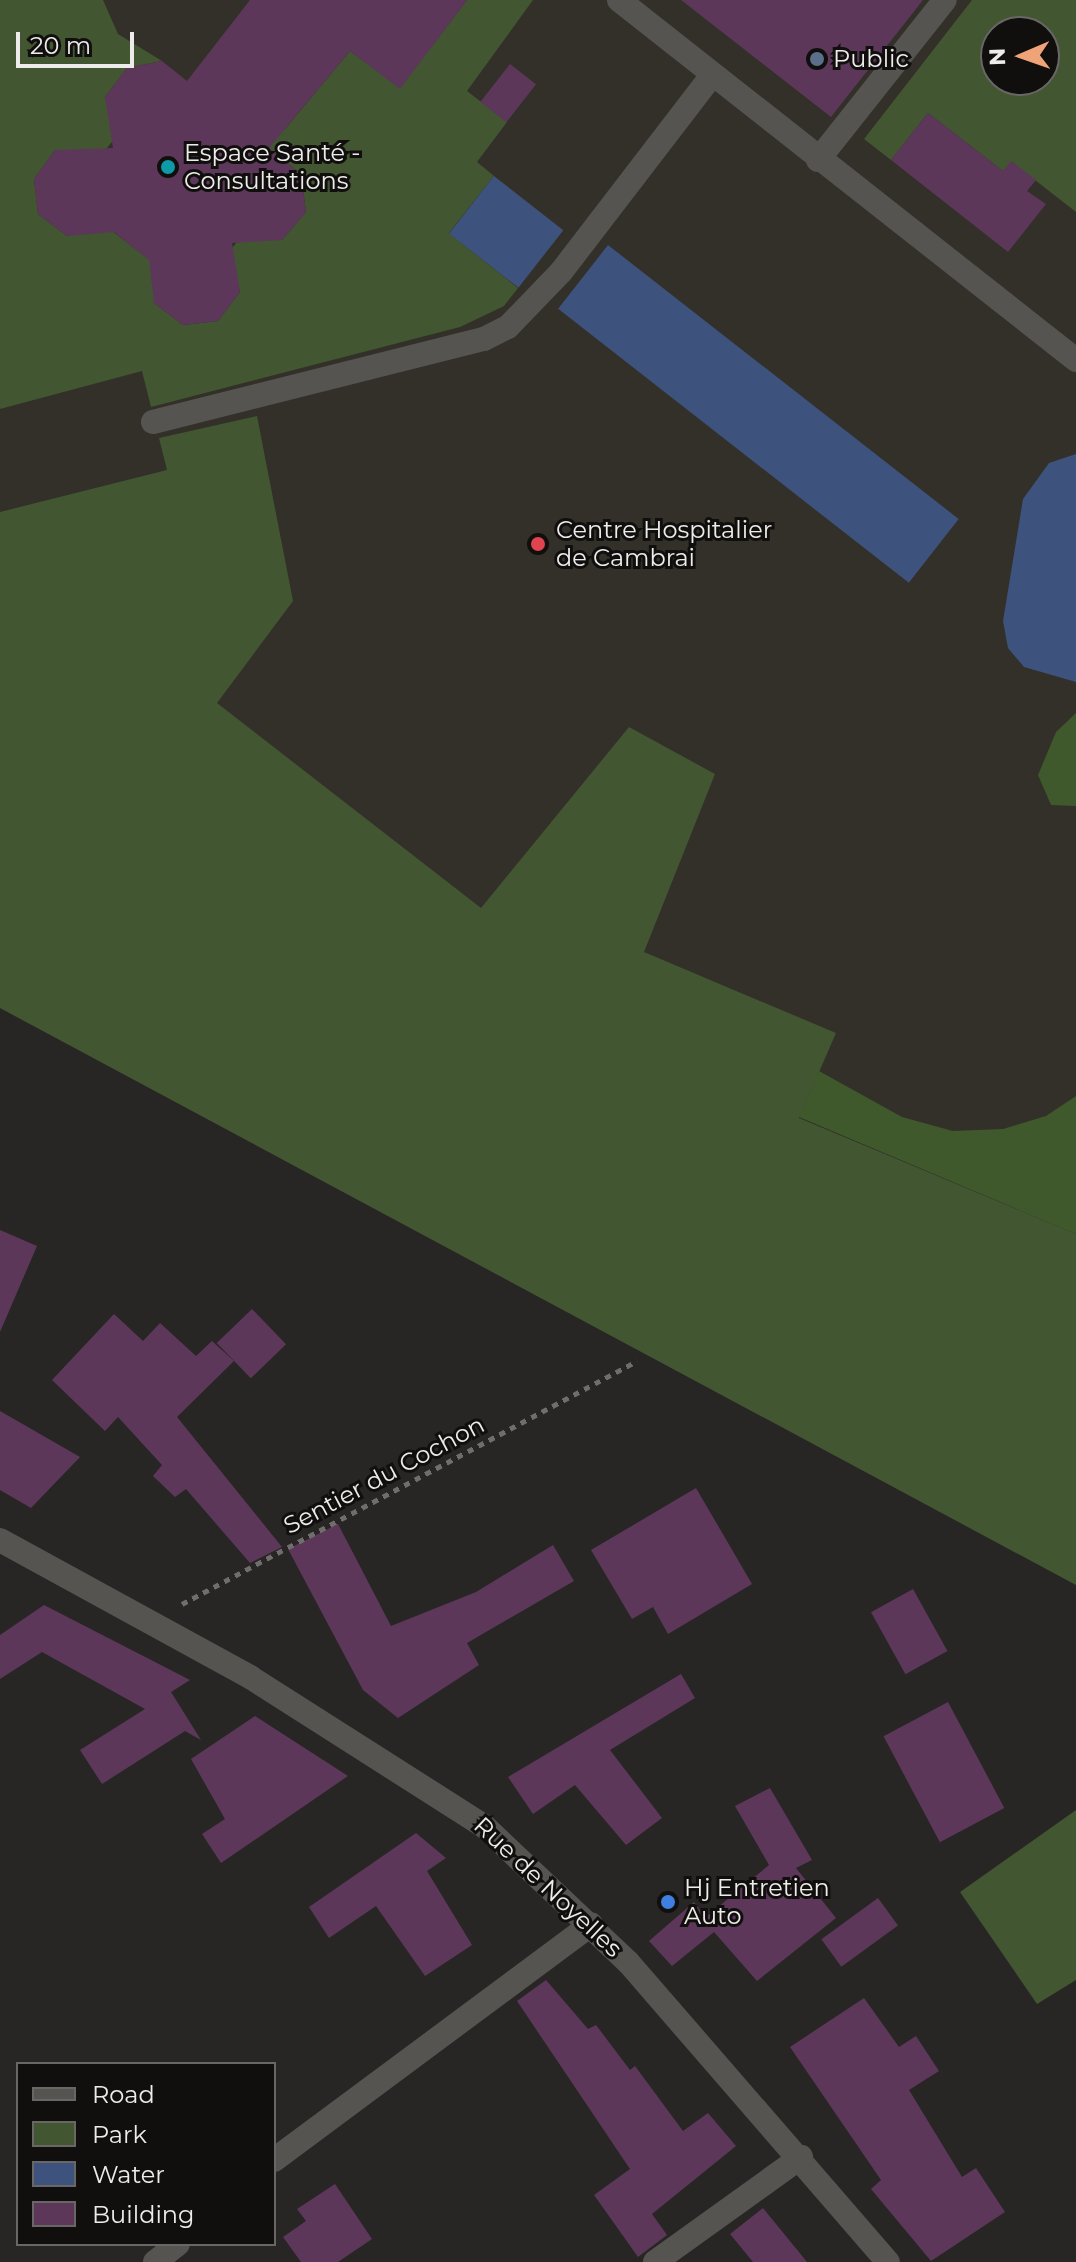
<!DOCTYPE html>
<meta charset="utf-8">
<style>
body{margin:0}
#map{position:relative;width:1076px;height:2262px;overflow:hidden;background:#272624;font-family:Montserrat,sans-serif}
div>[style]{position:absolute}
.built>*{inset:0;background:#323028}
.green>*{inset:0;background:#425632}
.forest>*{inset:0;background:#3f582c}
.water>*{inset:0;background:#3d537d;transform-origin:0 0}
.building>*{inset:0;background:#5d3759;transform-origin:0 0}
.path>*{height:5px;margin-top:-2.5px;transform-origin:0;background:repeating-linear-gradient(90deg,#6f6e6c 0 6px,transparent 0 12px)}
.minor>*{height:24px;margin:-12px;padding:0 12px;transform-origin:12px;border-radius:12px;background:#555451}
.dots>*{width:22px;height:22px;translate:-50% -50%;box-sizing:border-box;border:4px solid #100f0e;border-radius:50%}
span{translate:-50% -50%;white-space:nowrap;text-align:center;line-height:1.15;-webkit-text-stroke:6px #100f0e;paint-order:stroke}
.poi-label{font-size:24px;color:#edecea}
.left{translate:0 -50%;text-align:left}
.street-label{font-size:24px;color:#edecea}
.legend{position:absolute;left:16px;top:2062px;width:260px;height:184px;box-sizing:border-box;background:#100f0e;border:2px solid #686766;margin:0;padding:10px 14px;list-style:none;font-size:24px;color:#edecea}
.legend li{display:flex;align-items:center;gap:16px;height:40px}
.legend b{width:40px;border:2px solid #686766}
.north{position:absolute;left:980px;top:16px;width:80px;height:80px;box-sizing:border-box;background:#100f0e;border:2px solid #686766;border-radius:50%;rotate:268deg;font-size:22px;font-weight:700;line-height:32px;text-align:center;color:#edecea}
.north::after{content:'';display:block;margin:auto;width:28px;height:36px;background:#efa378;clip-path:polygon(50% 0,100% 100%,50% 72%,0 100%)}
.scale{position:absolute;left:16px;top:32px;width:118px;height:36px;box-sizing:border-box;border:4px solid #edecea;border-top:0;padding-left:10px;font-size:24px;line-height:28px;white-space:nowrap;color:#edecea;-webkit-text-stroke:6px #100f0e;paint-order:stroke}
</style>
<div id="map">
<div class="built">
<div style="clip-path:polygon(evenodd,0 0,1076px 0,1076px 1585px,0 1008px,0 0,996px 32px,1044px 32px,1044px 80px,996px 80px,996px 32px)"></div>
</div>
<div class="green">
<div style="clip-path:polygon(0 0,103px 0,118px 34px,162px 61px,127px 68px,105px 97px,115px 138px,103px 153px,55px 150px,34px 179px,38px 214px,67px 236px,107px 227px,155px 264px,154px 303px,183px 325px,218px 321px,240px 292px,229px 252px,241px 237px,282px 240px,306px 212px,301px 174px,274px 152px,260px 161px,241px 145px,285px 129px,350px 51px,400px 88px,467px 0,533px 0,467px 91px,507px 122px,477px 162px,494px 176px,449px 233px,518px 288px,504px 306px,460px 327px,151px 407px,142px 371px,0 409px)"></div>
<div style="clip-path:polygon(evenodd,972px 0,1076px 0,1076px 212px,1012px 162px,1003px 171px,928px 113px,891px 160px,864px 139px,972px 0,996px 32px,1044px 32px,1044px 80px,996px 80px,996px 32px)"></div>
<div style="clip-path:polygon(257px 416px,293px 601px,217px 703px,481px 908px,629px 727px,715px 774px,644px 952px,836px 1033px,799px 1118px,1076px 1234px,1076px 1585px,0 1008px,0 512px,167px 470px,159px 438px)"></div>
<div style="clip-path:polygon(1076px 1810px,1076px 1980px,1037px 2004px,960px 1892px)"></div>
</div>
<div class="forest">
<div style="clip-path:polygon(1076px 713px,1076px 806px,1051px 805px,1038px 775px,1056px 732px)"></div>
<div style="clip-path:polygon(819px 1071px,902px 1117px,953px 1131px,1003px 1129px,1046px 1116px,1076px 1096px,1076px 1234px,799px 1117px)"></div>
</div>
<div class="water">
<div style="left:494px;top:176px;width:88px;height:73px;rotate:38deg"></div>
<div style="left:608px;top:245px;width:445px;height:81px;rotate:38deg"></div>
<div style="clip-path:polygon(1076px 454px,1076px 682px,1024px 667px,1008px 648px,1003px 621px,1023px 499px,1049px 463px)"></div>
</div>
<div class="building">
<div style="clip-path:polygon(250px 0,467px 0,400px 89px,350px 51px,269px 148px,301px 174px,306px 212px,282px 240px,232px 243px,240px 292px,218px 321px,183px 325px,154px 303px,149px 260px,114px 232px,67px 236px,38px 214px,34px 179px,55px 150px,113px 148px,105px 97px,127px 68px,162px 61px,187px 81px)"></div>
<div style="clip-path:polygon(681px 0,923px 0,831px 117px)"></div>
<div style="left:510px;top:64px;width:33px;height:48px;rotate:38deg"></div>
<div style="clip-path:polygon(928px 113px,1003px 171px,1011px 161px,1036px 180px,1027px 191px,1046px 204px,1008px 252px,891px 160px)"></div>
<div style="clip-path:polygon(0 1230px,37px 1246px,0 1332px)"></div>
<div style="left:252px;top:1309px;width:49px;height:49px;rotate:46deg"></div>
<div style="clip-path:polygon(114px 1314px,143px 1341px,160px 1323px,196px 1356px,212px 1341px,234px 1361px,177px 1417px,282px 1547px,250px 1563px,186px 1489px,175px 1497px,153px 1476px,162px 1465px,118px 1417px,105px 1431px,52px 1380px)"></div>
<div style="clip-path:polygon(0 1411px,80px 1457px,31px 1508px,0 1490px)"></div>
<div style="clip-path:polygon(696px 1488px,752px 1584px,668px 1634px,653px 1607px,632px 1619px,591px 1550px)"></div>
<div style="clip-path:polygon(338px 1524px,391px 1626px,476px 1592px,553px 1545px,574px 1581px,467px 1643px,479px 1665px,398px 1718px,363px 1690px,288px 1549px)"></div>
<div style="left:913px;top:1589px;width:71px;height:48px;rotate:61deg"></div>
<div style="clip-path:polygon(44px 1605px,190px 1680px,171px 1692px,201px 1740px,185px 1731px,102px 1784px,80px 1750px,145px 1709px,42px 1652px,0 1679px,0 1635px)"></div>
<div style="clip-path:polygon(681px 1674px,695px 1698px,610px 1750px,662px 1818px,626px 1845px,575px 1785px,533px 1814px,508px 1777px)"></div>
<div style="left:948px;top:1702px;width:120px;height:73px;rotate:62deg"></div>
<div style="clip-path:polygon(255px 1716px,348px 1776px,221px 1863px,202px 1834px,225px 1819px,191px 1759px)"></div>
<div style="clip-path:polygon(770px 1788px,812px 1860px,796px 1868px,836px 1918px,757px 1981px,714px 1932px,672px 1966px,649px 1941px,694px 1902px,706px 1917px,769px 1865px,735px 1806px)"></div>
<div style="clip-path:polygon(416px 1833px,446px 1858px,427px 1871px,472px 1945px,425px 1976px,376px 1906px,329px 1938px,309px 1907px)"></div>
<div style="left:878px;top:1898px;width:34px;height:70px;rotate:54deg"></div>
<div style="clip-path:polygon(546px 1980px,588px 2029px,596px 2025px,630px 2070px,635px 2066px,683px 2131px,708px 2113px,736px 2146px,652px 2214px,667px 2235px,638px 2257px,594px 2195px,630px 2169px,517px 2001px)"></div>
<div style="clip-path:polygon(864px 1998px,899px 2047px,916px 2036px,939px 2071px,909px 2090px,962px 2177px,976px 2168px,1005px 2212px,931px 2261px,871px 2189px,881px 2180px,790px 2047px)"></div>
<div style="clip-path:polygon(335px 2184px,372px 2239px,338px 2262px,301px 2262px,283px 2237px,306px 2221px,297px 2209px)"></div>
<div style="clip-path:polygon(763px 2208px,807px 2262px,753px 2262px,730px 2234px)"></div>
</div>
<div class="path">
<div style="left:182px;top:1604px;width:516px;rotate:-28.11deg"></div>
</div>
<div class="minor">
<div style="left:619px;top:0;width:582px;rotate:38.23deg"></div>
<div style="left:818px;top:160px;width:204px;rotate:-51.6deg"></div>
<div style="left:153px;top:422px;width:341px;rotate:-14.1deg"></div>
<div style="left:484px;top:339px;width:27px;rotate:-27deg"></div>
<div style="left:508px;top:327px;width:76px;rotate:-46.1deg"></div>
<div style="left:561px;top:272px;width:248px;rotate:-52.5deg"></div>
<div style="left:0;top:1540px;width:285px;rotate:28.7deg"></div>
<div style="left:250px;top:1677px;width:277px;rotate:32.5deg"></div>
<div style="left:484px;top:1826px;width:198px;rotate:43.4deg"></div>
<div style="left:628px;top:1962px;width:397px;rotate:49.1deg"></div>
<div style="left:274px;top:2160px;width:395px;rotate:-36.6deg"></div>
<div style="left:155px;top:2262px;width:29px;rotate:-38deg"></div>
<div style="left:655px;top:2262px;width:180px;rotate:-35.7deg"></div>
</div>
<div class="dots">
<div style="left:817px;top:59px;background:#5c6f8a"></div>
<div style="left:168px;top:167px;background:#0f9aa8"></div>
<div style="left:538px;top:544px;background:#e0444e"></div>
<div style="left:668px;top:1902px;background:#3f7fe0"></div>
</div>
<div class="poi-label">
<span class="left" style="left:833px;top:59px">Public</span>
<span class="left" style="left:184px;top:167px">Espace Santé -<br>Consultations</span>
<span class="left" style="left:556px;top:544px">Centre Hospitalier<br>de Cambrai</span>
<span class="left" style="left:684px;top:1902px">Hj Entretien<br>Auto</span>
</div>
<div class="street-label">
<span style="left:384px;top:1475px;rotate:-28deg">Sentier du Cochon</span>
<span style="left:548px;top:1887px;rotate:43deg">Rue de Noyelles</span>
</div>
<ul class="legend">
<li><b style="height:10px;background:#555451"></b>Road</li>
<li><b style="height:22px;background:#425632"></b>Park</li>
<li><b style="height:22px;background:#3d537d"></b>Water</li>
<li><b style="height:22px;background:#5d3759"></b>Building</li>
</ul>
<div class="north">N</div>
<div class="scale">20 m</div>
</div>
